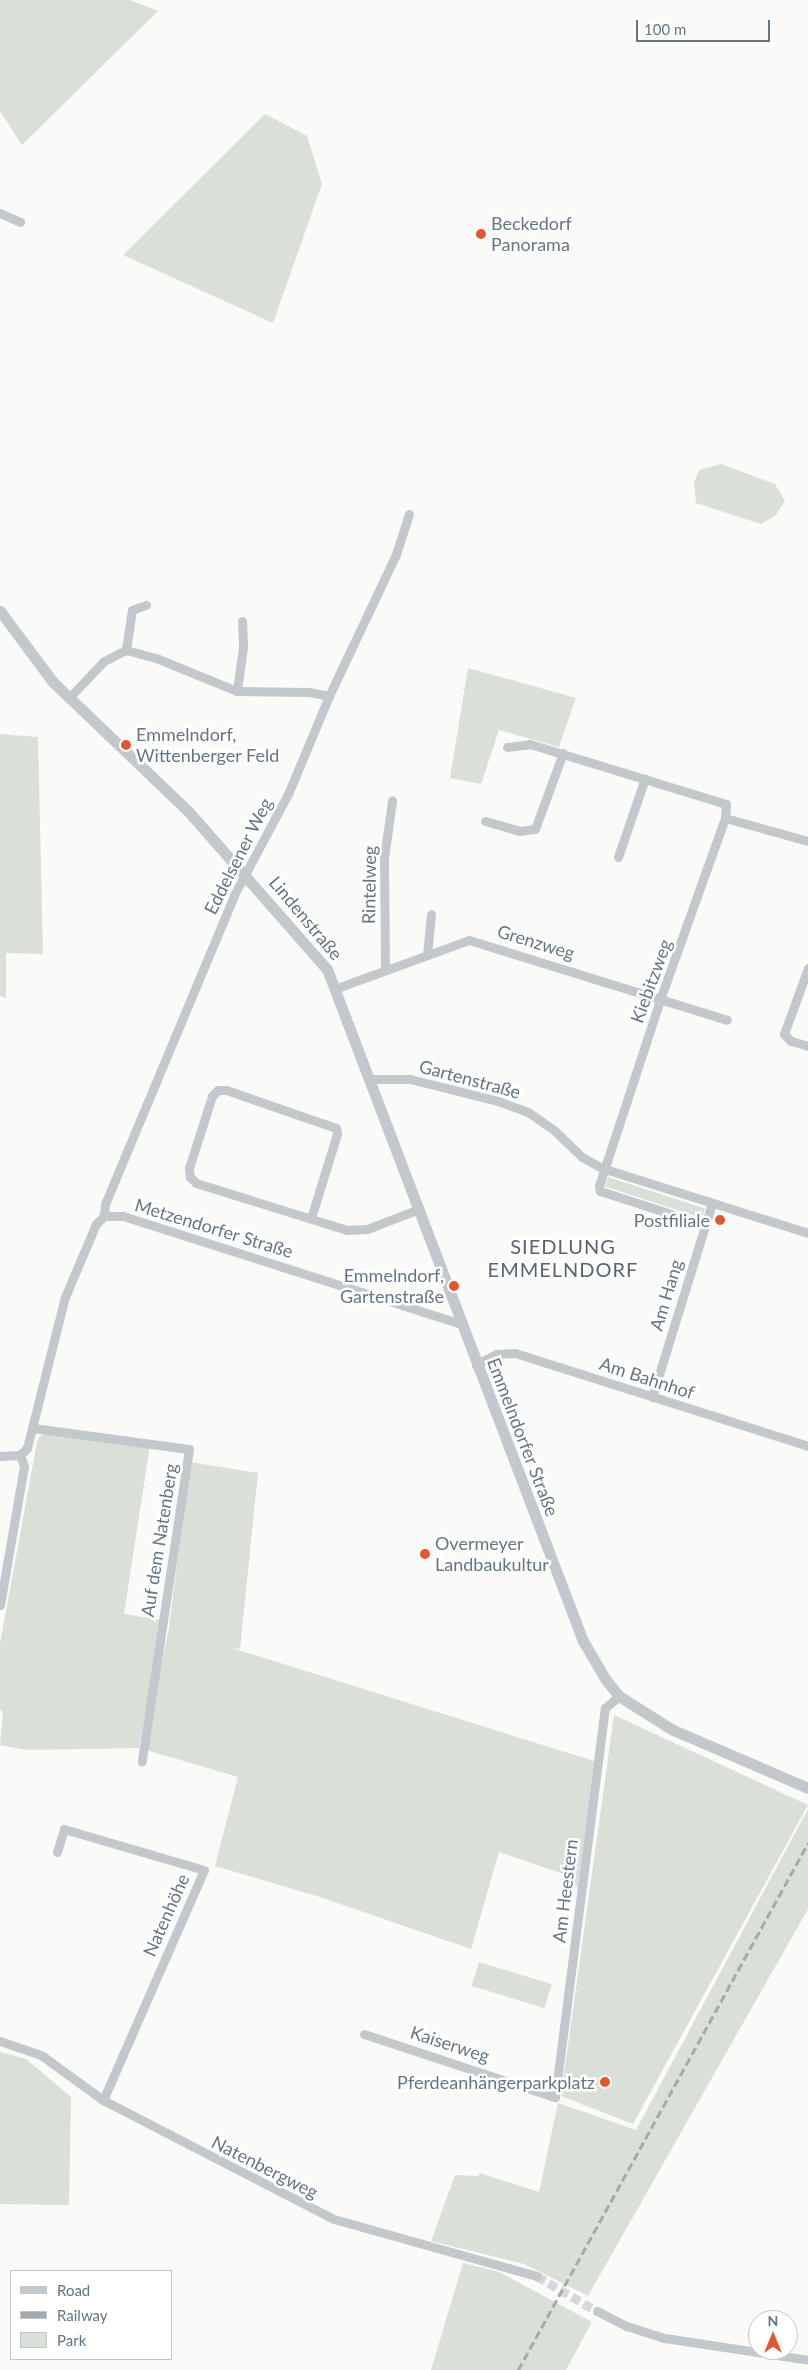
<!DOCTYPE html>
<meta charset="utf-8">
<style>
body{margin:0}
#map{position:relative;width:808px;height:2370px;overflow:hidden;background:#fafaf8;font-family:Lato,sans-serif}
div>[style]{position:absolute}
.green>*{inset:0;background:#dadfd7;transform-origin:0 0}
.minor-tunnel>*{height:9px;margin-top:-4.5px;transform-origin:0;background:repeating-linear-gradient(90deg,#d5d9db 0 9px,transparent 0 13.5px)}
.minor>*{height:9px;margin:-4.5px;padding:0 4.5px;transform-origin:4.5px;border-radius:4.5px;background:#c3c8cc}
.tertiary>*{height:11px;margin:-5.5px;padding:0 5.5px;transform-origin:5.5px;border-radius:5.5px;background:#c3c8cc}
.rail>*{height:2.5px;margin-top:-1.25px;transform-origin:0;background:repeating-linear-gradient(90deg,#a2aab0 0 8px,transparent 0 12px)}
.dots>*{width:14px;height:14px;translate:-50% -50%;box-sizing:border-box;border:2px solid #fff;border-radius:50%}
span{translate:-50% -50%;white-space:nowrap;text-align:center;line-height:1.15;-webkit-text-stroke:5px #fff;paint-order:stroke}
.poi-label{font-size:18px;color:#657683}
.left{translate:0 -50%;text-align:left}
.right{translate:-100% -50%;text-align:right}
.street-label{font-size:18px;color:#657683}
.quarter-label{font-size:20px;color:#57646e;letter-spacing:1px}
.legend{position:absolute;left:10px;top:2270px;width:162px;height:90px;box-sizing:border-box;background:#fff;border:1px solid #c1c8cd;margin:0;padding:6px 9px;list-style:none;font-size:15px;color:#657683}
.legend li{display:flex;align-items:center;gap:10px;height:25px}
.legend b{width:25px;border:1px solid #c1c8cd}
.north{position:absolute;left:748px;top:2310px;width:50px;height:50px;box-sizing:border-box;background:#fff;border:1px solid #c1c8cd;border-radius:50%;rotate:0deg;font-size:14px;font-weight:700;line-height:20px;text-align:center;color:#657683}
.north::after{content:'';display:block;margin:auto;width:18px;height:22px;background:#e4572e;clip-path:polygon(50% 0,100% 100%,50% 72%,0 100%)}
.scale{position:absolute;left:636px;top:20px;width:134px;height:22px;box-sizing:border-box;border:2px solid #657683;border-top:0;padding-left:6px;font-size:15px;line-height:18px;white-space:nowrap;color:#657683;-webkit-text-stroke:4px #fff;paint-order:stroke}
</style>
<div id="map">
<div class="green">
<div style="clip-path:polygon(0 0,130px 0,158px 11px,22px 145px,0 111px)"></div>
<div style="clip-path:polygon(265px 114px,307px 136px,322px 184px,273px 323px,123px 255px)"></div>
<div style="clip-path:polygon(721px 464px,775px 484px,785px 501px,776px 515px,761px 524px,696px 503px,694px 483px,699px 470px)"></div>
<div style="clip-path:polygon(468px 668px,576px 698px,559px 747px,499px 730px,481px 784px,450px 778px)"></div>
<div style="clip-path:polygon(0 734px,38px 737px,43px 954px,6px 953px,6px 998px,0 996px)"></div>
<div style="left:608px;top:1177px;width:102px;height:10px;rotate:18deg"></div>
<div style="clip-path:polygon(48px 1432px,150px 1445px,124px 1614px,162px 1620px,139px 1748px,26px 1750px,0 1745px,3px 1712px,0 1710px,0 1644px,37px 1442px,40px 1436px)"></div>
<div style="clip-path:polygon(190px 1462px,258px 1473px,240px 1649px,229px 1647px,594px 1761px,578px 1887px,564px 1883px,566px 1875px,499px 1852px,471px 1949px,320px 1897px,215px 1866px,238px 1777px,143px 1749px,169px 1628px)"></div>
<div style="clip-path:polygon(614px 1715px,808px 1805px,633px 2124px,561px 2096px)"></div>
<div style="clip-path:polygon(808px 1809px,808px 1909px,588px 2296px,524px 2264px,431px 2241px,455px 2175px,478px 2176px,480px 2173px,539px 2192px,558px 2103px,636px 2130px)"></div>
<div style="left:479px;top:1962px;width:76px;height:25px;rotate:17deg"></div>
<div style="clip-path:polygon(0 2052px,26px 2059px,71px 2097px,69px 2205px,0 2204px)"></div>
<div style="clip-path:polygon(463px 2263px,499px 2272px,592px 2322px,566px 2370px,431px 2370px)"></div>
</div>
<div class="minor-tunnel">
<div style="left:537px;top:2276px;width:69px;rotate:30.3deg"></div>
</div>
<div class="minor">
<div style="left:0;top:213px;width:22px;rotate:24deg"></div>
<div style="left:126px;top:650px;width:40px;rotate:-81.5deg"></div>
<div style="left:132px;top:610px;width:15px;rotate:-20deg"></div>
<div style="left:237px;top:691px;width:44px;rotate:-82.2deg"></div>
<div style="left:243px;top:647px;width:26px;rotate:-92deg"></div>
<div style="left:69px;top:698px;width:51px;rotate:-46.6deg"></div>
<div style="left:104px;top:661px;width:25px;rotate:-27deg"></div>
<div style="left:126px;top:650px;width:31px;rotate:15deg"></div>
<div style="left:156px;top:658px;width:87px;rotate:22.2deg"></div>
<div style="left:237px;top:691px;width:72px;rotate:0.8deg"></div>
<div style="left:309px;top:692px;width:20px;rotate:11deg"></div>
<div style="left:507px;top:747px;width:23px;rotate:-7deg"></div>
<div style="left:530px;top:744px;width:205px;rotate:17deg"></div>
<div style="left:726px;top:804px;width:14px;rotate:94deg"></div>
<div style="left:725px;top:818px;width:190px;rotate:109.7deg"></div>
<div style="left:661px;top:997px;width:199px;rotate:108.2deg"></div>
<div style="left:599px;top:1186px;width:5px;rotate:79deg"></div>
<div style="left:600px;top:1191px;width:110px;rotate:17.9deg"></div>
<div style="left:725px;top:818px;width:86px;rotate:15.5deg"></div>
<div style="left:485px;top:821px;width:36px;rotate:16deg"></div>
<div style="left:520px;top:831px;width:15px;rotate:-8deg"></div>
<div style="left:535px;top:829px;width:81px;rotate:-69.8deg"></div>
<div style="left:618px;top:857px;width:83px;rotate:-71.1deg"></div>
<div style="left:427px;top:955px;width:41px;rotate:-84.4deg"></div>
<div style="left:808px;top:968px;width:70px;rotate:110deg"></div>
<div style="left:784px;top:1034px;width:10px;rotate:45deg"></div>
<div style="left:791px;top:1041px;width:18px;rotate:16deg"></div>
<div style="left:385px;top:969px;width:111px;rotate:-90.5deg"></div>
<div style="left:384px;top:858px;width:58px;rotate:-82deg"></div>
<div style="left:337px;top:988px;width:140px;rotate:-20deg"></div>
<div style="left:469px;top:940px;width:270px;rotate:17.2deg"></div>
<div style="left:370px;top:1079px;width:40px"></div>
<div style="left:410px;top:1079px;width:91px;rotate:14deg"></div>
<div style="left:498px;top:1101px;width:32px;rotate:20deg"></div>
<div style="left:528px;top:1112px;width:33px;rotate:35deg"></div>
<div style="left:555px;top:1131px;width:37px;rotate:44deg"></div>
<div style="left:582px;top:1157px;width:23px;rotate:29deg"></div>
<div style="left:602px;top:1168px;width:216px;rotate:17.5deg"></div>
<div style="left:104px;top:1216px;width:12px;rotate:-85deg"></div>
<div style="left:105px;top:1204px;width:335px;rotate:-67.3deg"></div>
<div style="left:234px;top:895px;width:115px;rotate:-61.9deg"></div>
<div style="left:288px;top:794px;width:106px;rotate:-67.3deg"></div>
<div style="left:329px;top:696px;width:157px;rotate:-64.7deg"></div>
<div style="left:396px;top:554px;width:42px;rotate:-72deg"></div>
<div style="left:311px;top:1218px;width:88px;rotate:-72.8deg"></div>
<div style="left:337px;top:1134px;width:6px;rotate:-99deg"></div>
<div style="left:336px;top:1128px;width:116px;rotate:-160.9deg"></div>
<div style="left:226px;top:1090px;width:8px;rotate:180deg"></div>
<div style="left:218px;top:1090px;width:8px;rotate:135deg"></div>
<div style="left:212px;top:1096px;width:76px;rotate:107.7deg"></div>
<div style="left:189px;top:1168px;width:9px;rotate:84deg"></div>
<div style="left:190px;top:1177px;width:8px;rotate:45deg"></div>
<div style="left:196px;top:1183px;width:158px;rotate:17.3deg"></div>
<div style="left:347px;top:1230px;width:20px;rotate:-3deg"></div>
<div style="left:367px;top:1229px;width:56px;rotate:-21deg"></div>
<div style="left:476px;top:1365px;width:23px;rotate:-29deg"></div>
<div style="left:496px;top:1354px;width:19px;rotate:-3deg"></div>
<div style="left:515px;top:1353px;width:307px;rotate:17.6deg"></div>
<div style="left:652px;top:1397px;width:203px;rotate:-72.8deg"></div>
<div style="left:33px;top:1428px;width:157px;rotate:7.7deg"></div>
<div style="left:189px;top:1449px;width:316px;rotate:98.6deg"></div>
<div style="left:0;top:1456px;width:20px;rotate:-3deg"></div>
<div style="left:20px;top:1455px;width:10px;rotate:-45deg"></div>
<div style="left:27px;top:1448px;width:156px;rotate:-75.9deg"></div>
<div style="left:65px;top:1297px;width:79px;rotate:-67deg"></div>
<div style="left:96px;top:1224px;width:11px;rotate:-45deg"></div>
<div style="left:104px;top:1216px;width:19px"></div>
<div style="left:123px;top:1216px;width:355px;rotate:17.7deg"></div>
<div style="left:0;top:1605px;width:141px;rotate:-80.2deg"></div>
<div style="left:24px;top:1466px;width:12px;rotate:-110deg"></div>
<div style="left:57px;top:1852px;width:24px;rotate:-73deg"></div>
<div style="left:64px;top:1829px;width:146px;rotate:16.3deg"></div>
<div style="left:204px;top:1870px;width:251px;rotate:113.7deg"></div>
<div style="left:364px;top:2034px;width:201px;rotate:18.3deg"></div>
<div style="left:555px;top:2097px;width:392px;rotate:-82.7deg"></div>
<div style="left:605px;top:1708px;width:18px;rotate:-41deg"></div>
<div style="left:0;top:2041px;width:43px;rotate:18.9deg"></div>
<div style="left:41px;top:2055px;width:77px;rotate:36deg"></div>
<div style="left:103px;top:2100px;width:260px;rotate:27.3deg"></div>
<div style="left:334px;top:2219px;width:211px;rotate:15.7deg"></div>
<div style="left:597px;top:2311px;width:34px;rotate:27deg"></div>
<div style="left:627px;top:2326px;width:40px;rotate:18deg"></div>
<div style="left:665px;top:2338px;width:145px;rotate:8.7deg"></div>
</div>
<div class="tertiary">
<div style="left:0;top:611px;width:89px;rotate:53.3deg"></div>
<div style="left:53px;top:682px;width:187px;rotate:43.7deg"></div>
<div style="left:188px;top:811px;width:210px;rotate:48.7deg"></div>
<div style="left:327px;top:969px;width:719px;rotate:69.15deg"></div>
<div style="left:583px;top:1641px;width:45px;rotate:59.5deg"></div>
<div style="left:606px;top:1680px;width:21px;rotate:51deg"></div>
<div style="left:619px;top:1696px;width:62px;rotate:32.4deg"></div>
<div style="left:671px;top:1729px;width:149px;rotate:23.3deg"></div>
</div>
<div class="rail">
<div style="left:518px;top:2370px;width:602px;rotate:-61.18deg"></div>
</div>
<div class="dots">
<div style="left:481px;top:234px;background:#e4572e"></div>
<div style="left:126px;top:745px;background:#e4572e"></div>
<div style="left:720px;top:1220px;background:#e4572e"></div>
<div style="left:454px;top:1286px;background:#e4572e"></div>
<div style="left:425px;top:1554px;background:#e4572e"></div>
<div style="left:605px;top:2082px;background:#e4572e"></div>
</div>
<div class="poi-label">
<span class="left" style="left:491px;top:234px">Beckedorf<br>Panorama</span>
<span class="left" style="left:136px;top:745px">Emmelndorf,<br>Wittenberger Feld</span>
<span class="right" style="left:710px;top:1220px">Postfiliale</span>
<span class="right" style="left:444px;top:1286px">Emmelndorf,<br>Gartenstraße</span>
<span class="left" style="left:435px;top:1554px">Overmeyer<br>Landbaukultur</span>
<span class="right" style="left:595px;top:2082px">Pferdeanhängerparkplatz</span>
</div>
<div class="street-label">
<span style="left:238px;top:856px;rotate:-63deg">Eddelsener Weg</span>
<span style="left:369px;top:885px;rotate:-89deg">Rintelweg</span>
<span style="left:306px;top:918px;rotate:50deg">Lindenstraße</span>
<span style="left:536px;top:942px;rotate:17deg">Grenzweg</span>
<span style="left:651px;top:981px;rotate:-70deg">Kiebitzweg</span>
<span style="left:470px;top:1079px;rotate:15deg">Gartenstraße</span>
<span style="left:214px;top:1228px;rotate:17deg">Metzendorfer Straße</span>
<span style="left:666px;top:1295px;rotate:-73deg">Am Hang</span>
<span style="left:647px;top:1378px;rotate:18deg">Am Bahnhof</span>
<span style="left:523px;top:1437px;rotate:69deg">Emmelndorfer Straße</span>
<span style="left:159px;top:1540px;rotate:-81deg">Auf dem Natenberg</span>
<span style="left:565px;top:1891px;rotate:-83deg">Am Heestern</span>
<span style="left:166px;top:1915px;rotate:-66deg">Natenhöhe</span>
<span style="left:450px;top:2044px;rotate:18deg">Kaiserweg</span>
<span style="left:265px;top:2167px;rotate:27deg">Natenbergweg</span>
</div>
<div class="quarter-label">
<span style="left:563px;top:1258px">SIEDLUNG<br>EMMELNDORF</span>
</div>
<ul class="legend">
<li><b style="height:6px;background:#c3c8cc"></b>Road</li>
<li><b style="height:6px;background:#a2aab0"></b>Railway</li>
<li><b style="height:14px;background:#dadfd7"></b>Park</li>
</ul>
<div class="north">N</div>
<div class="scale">100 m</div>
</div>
